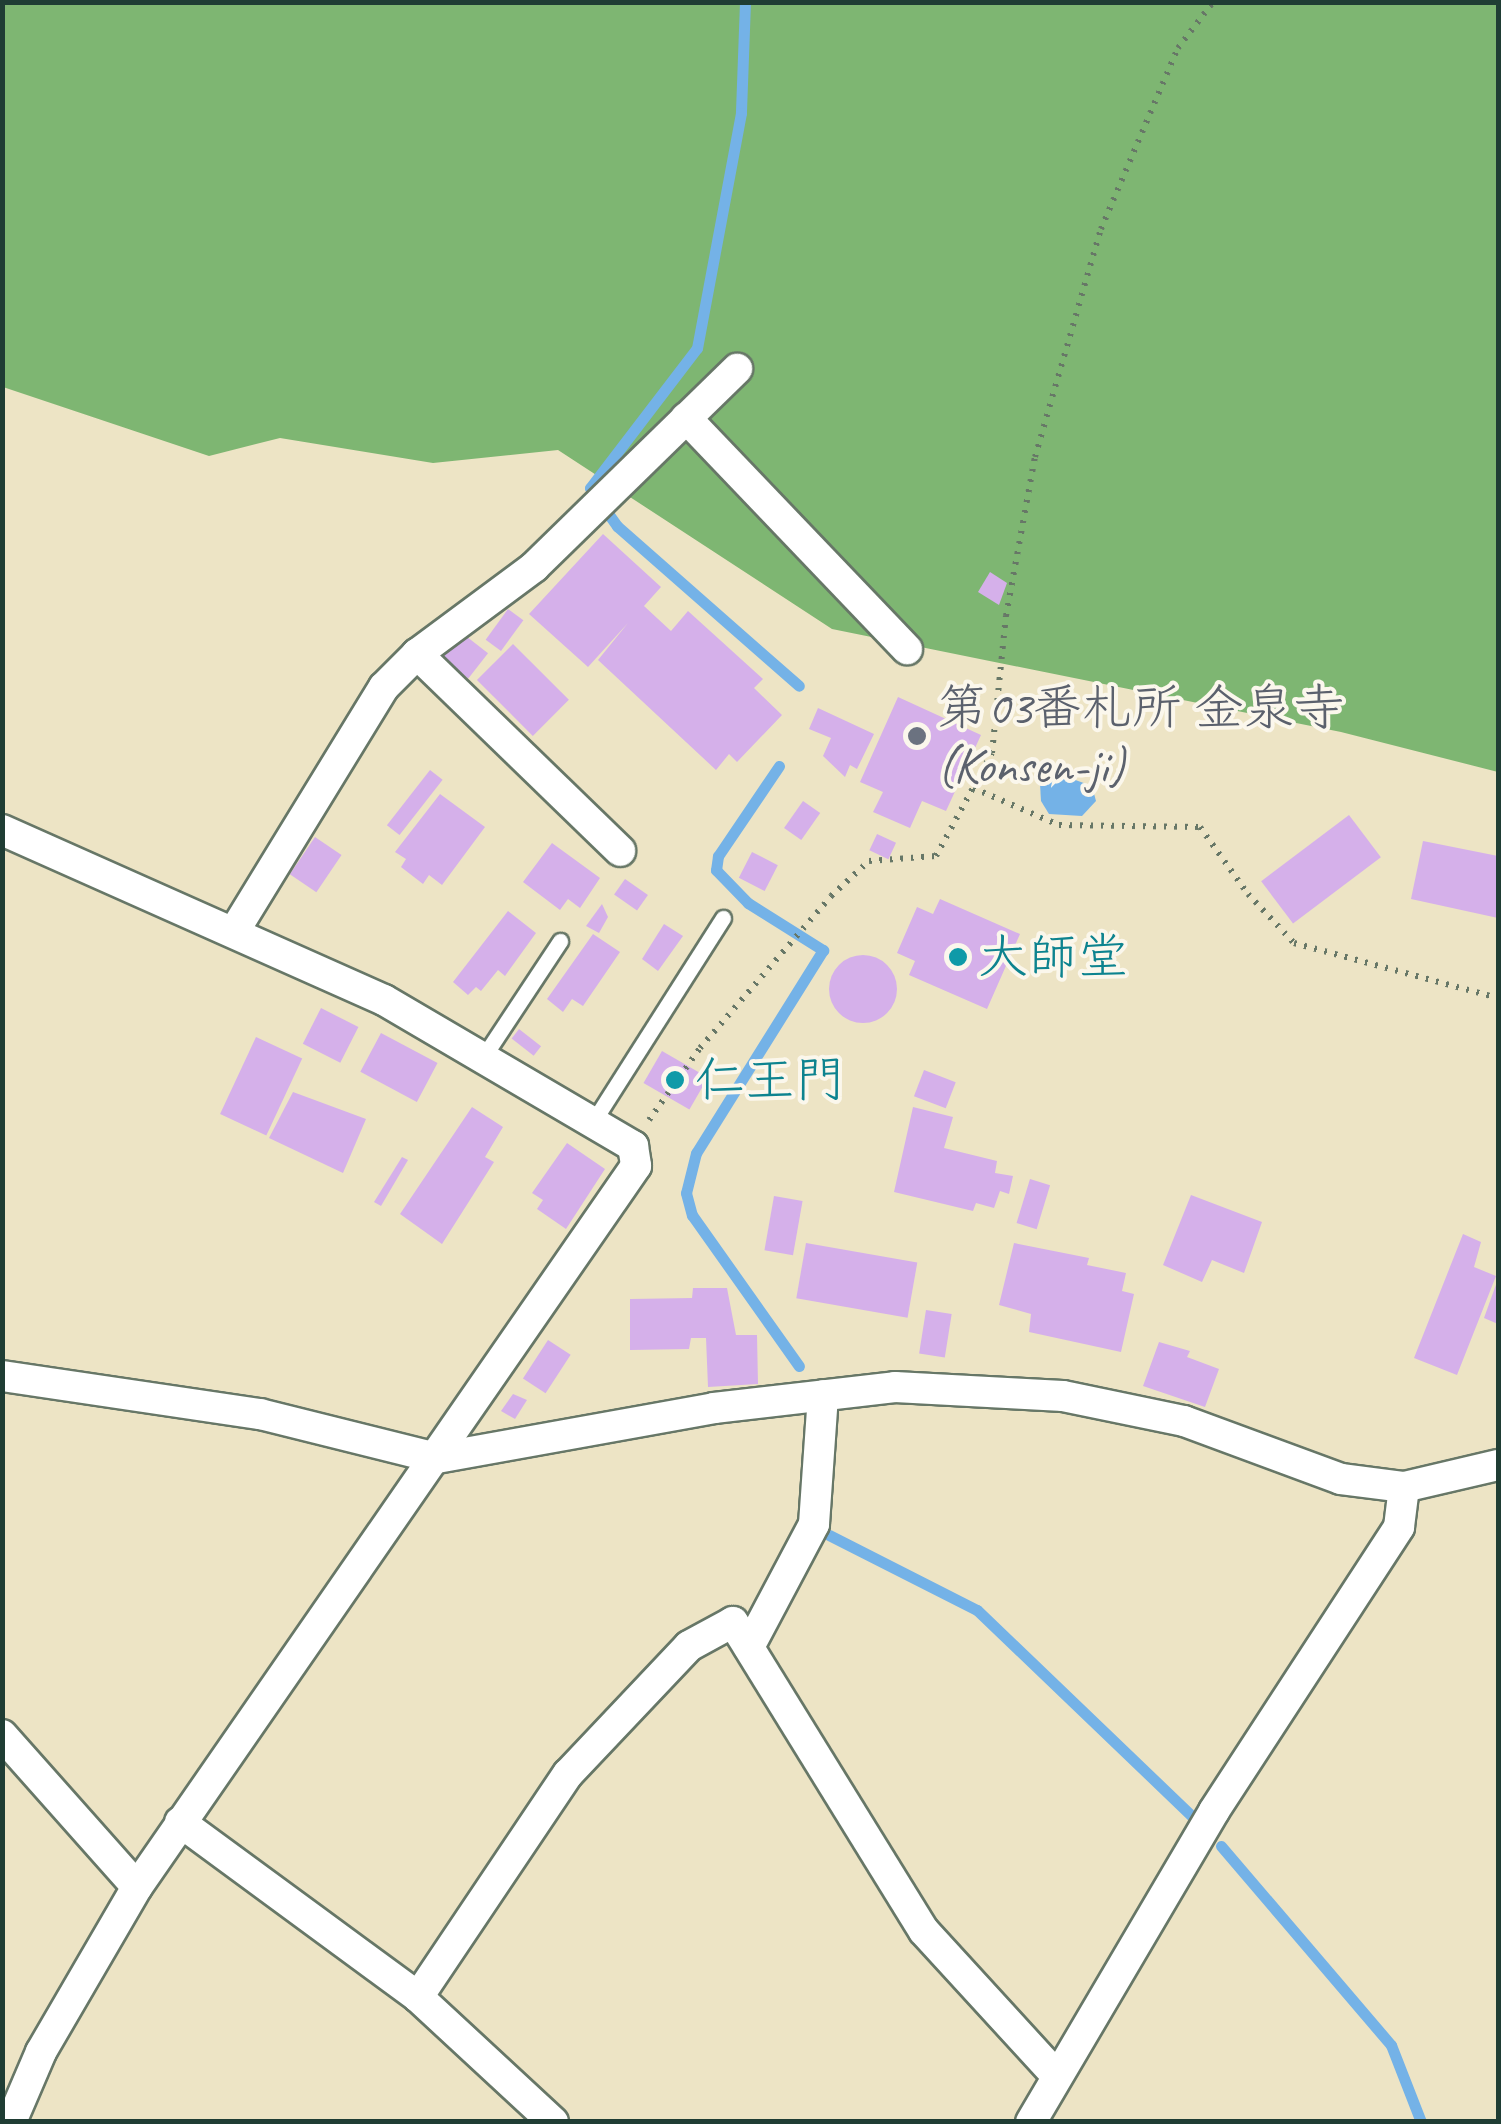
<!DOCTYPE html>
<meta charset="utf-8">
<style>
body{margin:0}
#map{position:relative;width:1501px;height:2124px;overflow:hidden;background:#ede4c5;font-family:Caveat,"Klee One",sans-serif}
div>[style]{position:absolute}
.forest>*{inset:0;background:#7eb672}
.water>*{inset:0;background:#74b2e7}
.stream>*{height:11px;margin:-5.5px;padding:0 5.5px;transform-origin:5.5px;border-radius:5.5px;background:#74b2e7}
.building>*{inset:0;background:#d5b0ea;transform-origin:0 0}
.round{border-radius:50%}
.path>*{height:6px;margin-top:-3px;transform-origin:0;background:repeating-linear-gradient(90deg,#677767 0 2.5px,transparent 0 10.5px)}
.roads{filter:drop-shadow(2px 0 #677767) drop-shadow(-2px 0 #677767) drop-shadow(0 2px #677767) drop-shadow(0 -2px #677767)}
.service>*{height:15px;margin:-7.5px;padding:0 7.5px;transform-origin:7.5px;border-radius:7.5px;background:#fff}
.minor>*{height:30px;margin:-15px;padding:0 15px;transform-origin:15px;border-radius:15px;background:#fff}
.dots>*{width:28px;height:28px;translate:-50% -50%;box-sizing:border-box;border:5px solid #fbf7ec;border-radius:50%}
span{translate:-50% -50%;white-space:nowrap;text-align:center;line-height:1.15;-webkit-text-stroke:8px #fbf7ec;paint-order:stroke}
.worship-label{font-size:50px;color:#5b616d}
.left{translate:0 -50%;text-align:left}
.culture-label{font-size:50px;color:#0d838f}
.frame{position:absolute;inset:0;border:5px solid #1f3d34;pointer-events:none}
</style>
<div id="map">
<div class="forest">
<div style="clip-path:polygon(3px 3px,1498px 3px,1498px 772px,1341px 732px,832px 629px,558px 450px,433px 463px,280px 438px,209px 456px,3px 387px)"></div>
</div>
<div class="water">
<div style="clip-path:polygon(1056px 773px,1092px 786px,1096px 801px,1082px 816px,1049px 814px,1041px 801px,1040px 784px)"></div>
</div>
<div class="stream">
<div style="left:745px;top:2px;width:111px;rotate:92.1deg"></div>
<div style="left:741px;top:113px;width:239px;rotate:100.6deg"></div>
<div style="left:697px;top:348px;width:176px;rotate:127.4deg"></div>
<div style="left:590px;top:488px;width:47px;rotate:54.6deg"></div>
<div style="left:617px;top:526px;width:242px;rotate:41.3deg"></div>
<div style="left:779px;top:766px;width:109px;rotate:124.1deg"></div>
<div style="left:718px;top:856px;width:14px;rotate:98deg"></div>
<div style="left:716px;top:870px;width:46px;rotate:45.9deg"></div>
<div style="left:748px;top:903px;width:89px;rotate:32.1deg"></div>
<div style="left:823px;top:950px;width:239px;rotate:122deg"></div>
<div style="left:696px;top:1153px;width:41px;rotate:104deg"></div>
<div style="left:686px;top:1193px;width:23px;rotate:75deg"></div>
<div style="left:692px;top:1215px;width:185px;rotate:54.7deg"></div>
<div style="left:829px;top:1535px;width:166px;rotate:26.9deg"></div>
<div style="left:977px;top:1610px;width:299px;rotate:43.8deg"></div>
<div style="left:1221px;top:1846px;width:262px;rotate:49.5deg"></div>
<div style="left:1391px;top:2045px;width:83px;rotate:68.7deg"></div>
</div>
<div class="building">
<div style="clip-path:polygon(603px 534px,661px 587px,644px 606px,671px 631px,688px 611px,763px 679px,754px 688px,782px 715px,737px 762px,729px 754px,716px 770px,598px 660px,628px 623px,588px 667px,529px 614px)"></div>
<div style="clip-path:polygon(990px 572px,1007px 583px,999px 605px,978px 592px)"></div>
<div style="left:508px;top:609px;width:19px;height:38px;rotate:36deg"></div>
<div style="left:462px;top:633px;width:33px;height:32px;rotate:38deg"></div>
<div style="left:513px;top:644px;width:79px;height:51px;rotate:45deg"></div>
<div style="clip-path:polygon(898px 697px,981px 735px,946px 811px,922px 801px,910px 828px,873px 812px,883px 792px,860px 782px)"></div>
<div style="clip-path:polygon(818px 708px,874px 734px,857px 769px,850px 765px,845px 777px,823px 756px,831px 738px,809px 729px)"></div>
<div style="left:430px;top:770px;width:16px;height:70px;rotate:38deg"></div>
<div style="clip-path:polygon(440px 794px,485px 827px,442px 885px,429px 875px,423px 884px,401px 867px,406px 859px,395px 852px)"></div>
<div style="left:803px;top:801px;width:21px;height:33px;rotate:35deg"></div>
<div style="left:1349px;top:815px;width:53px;height:110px;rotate:53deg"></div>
<div style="left:877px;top:834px;width:21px;height:18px;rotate:25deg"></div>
<div style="left:315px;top:837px;width:32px;height:45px;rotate:34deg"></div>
<div style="clip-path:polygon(1423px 841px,1498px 856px,1498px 918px,1411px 899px)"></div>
<div style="clip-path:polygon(552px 843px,600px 878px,580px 908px,568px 899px,560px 910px,523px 882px)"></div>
<div style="left:752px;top:852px;width:29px;height:29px;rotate:27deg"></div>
<div style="left:625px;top:879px;width:28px;height:19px;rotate:35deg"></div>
<div style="clip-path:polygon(940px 899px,1020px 934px,987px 1009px,909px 975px,915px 961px,897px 953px,917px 907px,933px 914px)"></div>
<div style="clip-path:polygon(602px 904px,608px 917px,599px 933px,586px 926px)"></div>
<div style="clip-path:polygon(508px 911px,536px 933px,505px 976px,498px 970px,481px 991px,476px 987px,468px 995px,453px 982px)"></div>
<div style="clip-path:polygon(664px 924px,683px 936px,658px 971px,642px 959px)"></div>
<div style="clip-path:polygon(593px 934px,620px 952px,583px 1006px,572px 999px,563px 1012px,547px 999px)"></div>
<div class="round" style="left:829px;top:955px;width:68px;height:68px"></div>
<div style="left:321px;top:1008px;width:42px;height:40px;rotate:27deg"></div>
<div style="left:519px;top:1029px;width:28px;height:12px;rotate:38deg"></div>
<div style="left:381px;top:1033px;width:64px;height:44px;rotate:28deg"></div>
<div style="left:256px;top:1037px;width:51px;height:85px;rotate:25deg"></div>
<div style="left:662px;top:1051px;width:53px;height:37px;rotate:30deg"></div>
<div style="left:924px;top:1070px;width:34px;height:28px;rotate:21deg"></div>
<div style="clip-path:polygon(293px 1092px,366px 1119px,343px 1173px,269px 1138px)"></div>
<div style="clip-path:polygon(472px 1107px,503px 1127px,485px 1157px,494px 1162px,442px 1244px,400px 1214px)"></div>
<div style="clip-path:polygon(913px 1107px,953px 1117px,944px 1148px,997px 1161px,995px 1173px,1013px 1176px,1009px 1194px,1000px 1191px,994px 1208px,976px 1203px,973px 1211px,894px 1192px)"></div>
<div style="clip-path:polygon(567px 1143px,605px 1169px,566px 1229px,537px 1209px,543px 1200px,532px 1193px)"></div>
<div style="clip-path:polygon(402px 1157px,408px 1160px,381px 1206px,374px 1202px)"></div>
<div style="left:1030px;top:1179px;width:21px;height:46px;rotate:17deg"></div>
<div style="clip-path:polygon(1191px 1195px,1262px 1222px,1244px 1273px,1212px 1260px,1202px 1282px,1163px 1265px)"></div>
<div style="left:774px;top:1196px;width:29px;height:55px;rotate:10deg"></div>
<div style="clip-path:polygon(1463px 1234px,1481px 1242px,1474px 1267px,1496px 1276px,1457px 1375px,1414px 1358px)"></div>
<div style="left:806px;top:1243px;width:113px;height:56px;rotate:10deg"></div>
<div style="clip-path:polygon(1014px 1243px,1089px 1258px,1087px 1265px,1126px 1273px,1122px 1291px,1134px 1294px,1121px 1352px,1029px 1332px,1031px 1314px,999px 1305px)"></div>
<div style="clip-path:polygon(1498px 1279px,1498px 1324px,1484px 1318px)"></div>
<div style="clip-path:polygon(693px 1288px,727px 1288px,736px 1335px,757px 1335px,758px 1384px,708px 1387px,706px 1338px,691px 1338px,689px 1349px,630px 1350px,630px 1299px,692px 1298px)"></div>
<div style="left:926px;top:1310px;width:26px;height:44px;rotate:9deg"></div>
<div style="left:548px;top:1340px;width:27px;height:46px;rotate:33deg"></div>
<div style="clip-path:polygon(1159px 1342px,1190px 1351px,1187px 1357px,1219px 1369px,1205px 1407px,1143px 1386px)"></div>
<div style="clip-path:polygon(513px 1394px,527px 1400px,515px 1419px,501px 1411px)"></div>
</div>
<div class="path">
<div style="left:973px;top:788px;width:94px;rotate:23.3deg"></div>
<div style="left:1059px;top:825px;width:141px;rotate:0.8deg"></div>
<div style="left:1200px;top:827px;width:82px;rotate:54.4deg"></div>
<div style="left:1248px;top:894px;width:67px;rotate:46.8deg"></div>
<div style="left:1294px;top:943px;width:211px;rotate:15.1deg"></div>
<div style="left:649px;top:1120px;width:88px;rotate:-54.7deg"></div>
<div style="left:700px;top:1048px;width:201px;rotate:-49.2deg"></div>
<div style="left:831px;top:896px;width:52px;rotate:-42.6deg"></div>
<div style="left:869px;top:861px;width:67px;rotate:-4.3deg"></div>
<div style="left:936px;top:856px;width:117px;rotate:-61.5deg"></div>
<div style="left:992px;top:753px;width:138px;rotate:-84.2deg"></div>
<div style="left:1006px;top:616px;width:162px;rotate:-79.7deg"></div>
<div style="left:1035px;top:457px;width:237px;rotate:-73.9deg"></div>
<div style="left:1101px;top:229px;width:197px;rotate:-67deg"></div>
<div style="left:1178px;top:48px;width:58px;rotate:-52.7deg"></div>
</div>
<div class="roads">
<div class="service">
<div style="left:484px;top:1056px;width:138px;rotate:-56.5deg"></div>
<div style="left:593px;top:1122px;width:242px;rotate:-57.5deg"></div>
</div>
<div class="minor">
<div style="left:686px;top:418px;width:320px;rotate:46.3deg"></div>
<div style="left:417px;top:654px;width:283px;rotate:44.1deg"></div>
<div style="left:2px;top:830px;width:418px;rotate:24deg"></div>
<div style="left:384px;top:1000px;width:289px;rotate:30.4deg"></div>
<div style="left:633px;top:1146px;width:20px;rotate:81deg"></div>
<div style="left:636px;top:1166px;width:877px;rotate:124.69deg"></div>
<div style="left:137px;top:1887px;width:191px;rotate:120.2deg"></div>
<div style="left:41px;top:2052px;width:76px;rotate:113.2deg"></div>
<div style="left:235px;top:930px;width:285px;rotate:-58.5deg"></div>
<div style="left:384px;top:687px;width:47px;rotate:-45deg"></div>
<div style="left:417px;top:654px;width:146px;rotate:-36.6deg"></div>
<div style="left:534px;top:567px;width:284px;rotate:-44.3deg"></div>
<div style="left:2px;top:1376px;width:261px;rotate:8.4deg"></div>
<div style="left:260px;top:1414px;width:182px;rotate:14deg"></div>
<div style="left:437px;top:1458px;width:281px;rotate:-10.2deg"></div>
<div style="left:714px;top:1408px;width:182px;rotate:-6.6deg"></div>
<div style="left:895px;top:1387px;width:168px;rotate:3.1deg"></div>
<div style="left:1063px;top:1396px;width:124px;rotate:11.7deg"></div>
<div style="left:1184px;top:1421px;width:167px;rotate:20.3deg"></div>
<div style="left:1341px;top:1479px;width:64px;rotate:7.2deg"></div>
<div style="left:1404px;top:1487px;width:97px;rotate:-13.2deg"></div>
<div style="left:749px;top:1647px;width:139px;rotate:-62.1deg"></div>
<div style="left:814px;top:1524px;width:129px;rotate:-86deg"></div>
<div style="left:2px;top:1735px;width:203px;rotate:48.4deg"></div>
<div style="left:180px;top:1822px;width:295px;rotate:36.3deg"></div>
<div style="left:418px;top:1997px;width:184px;rotate:42.8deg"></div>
<div style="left:418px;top:1997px;width:269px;rotate:-56.1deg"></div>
<div style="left:568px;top:1774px;width:176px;rotate:-46.6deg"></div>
<div style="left:689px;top:1646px;width:50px;rotate:-28.6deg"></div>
<div style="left:733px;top:1622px;width:363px;rotate:58.3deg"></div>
<div style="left:924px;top:1931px;width:195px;rotate:47.5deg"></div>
<div style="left:1031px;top:2122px;width:361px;rotate:-59.5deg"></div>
<div style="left:1214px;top:1811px;width:339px;rotate:-56.9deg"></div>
<div style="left:1399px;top:1527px;width:40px;rotate:-82.9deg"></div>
</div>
</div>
<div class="dots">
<div style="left:917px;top:736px;background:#6b7280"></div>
<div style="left:958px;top:957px;background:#0f9aa8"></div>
<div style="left:675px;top:1080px;background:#0f9aa8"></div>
</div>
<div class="worship-label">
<span class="left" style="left:937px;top:736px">第03番札所 金泉寺<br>(Konsen-ji)</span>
</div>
<div class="culture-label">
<span class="left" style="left:978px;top:957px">大師堂</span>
<span class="left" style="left:695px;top:1080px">仁王門</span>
</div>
<div class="frame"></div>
</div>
